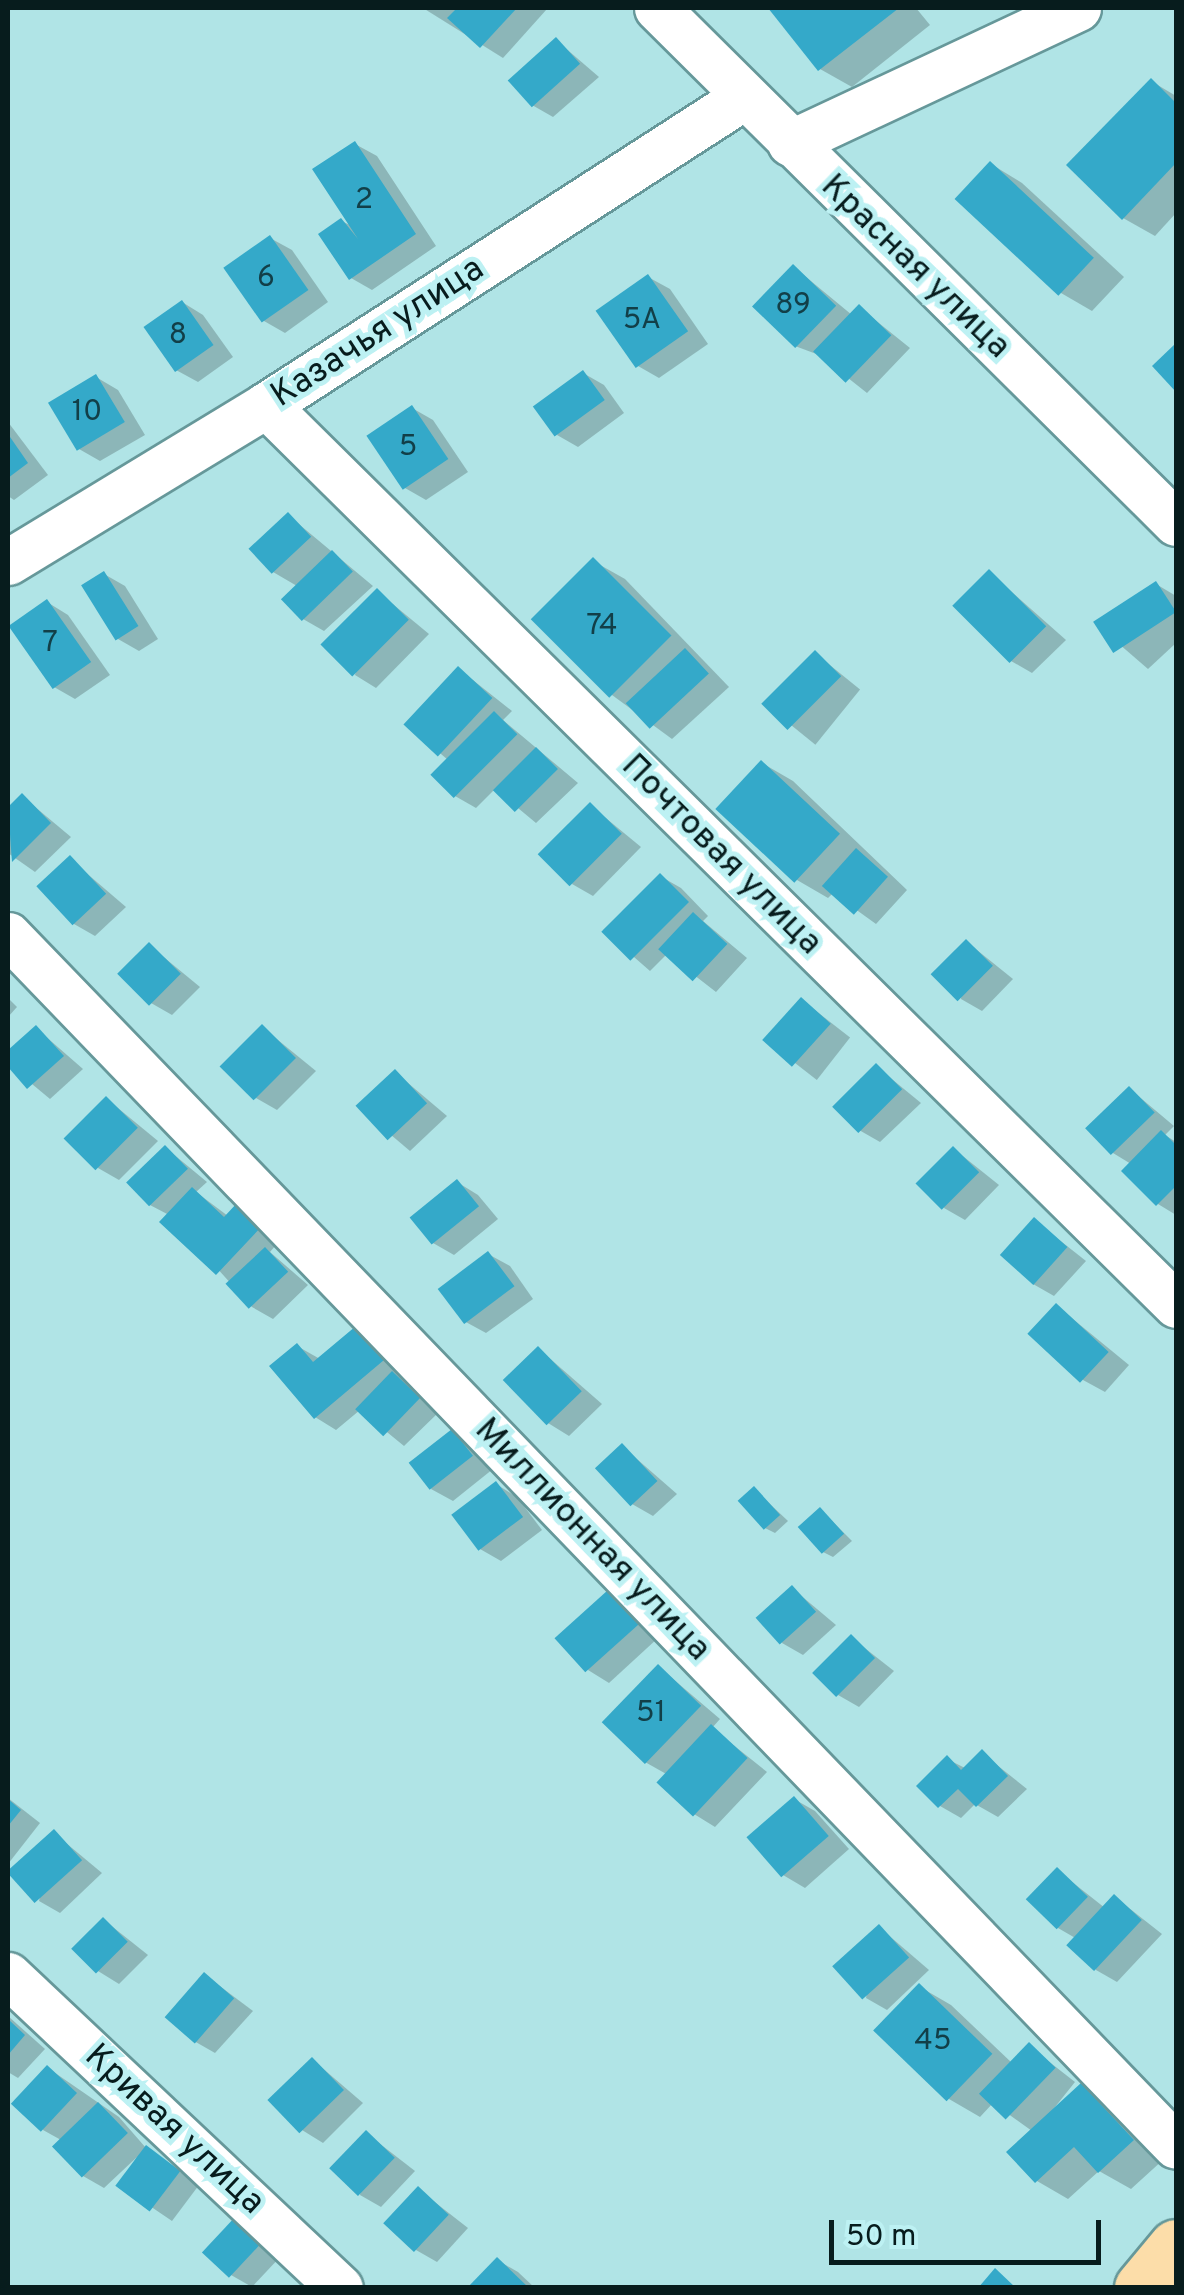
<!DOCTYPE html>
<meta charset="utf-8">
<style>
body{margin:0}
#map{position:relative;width:1184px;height:2295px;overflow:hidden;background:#b0e4e6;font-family:Overpass,sans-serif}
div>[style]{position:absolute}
.shadow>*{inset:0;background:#0003;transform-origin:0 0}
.building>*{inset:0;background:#34a9c9;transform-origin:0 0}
.roads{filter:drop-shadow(2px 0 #66989a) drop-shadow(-2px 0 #66989a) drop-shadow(0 2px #66989a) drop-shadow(0 -2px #66989a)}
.minor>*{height:45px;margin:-22.5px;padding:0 22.5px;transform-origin:22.5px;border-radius:22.5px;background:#fff}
.major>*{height:55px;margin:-27.5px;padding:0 27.5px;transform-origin:27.5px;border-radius:27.5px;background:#fcdda9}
span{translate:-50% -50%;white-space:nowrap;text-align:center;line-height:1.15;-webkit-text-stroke:10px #bdf1f3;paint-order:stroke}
.number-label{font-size:30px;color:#123f48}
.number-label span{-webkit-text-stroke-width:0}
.street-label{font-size:35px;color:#071c1d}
.frame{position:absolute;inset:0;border:10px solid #071c1d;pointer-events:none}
.scale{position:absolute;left:829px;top:2220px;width:272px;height:45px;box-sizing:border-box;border:5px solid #071c1d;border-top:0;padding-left:12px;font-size:30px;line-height:35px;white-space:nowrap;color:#071c1d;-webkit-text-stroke:8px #bdf1f3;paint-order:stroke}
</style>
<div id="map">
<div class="shadow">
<div style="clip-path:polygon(423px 8px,546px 8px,547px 9px,503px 58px)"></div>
<div style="clip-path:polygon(771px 8px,916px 8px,930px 25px,852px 87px,820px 69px)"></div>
<div style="clip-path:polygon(556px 40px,599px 77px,553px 117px,532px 105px)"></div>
<div style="clip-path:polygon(1151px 81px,1176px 96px,1176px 213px,1155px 236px,1123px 218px)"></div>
<div style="clip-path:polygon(355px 144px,377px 156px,436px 246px,372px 290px,351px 278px,341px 221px,350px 225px)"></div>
<div style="clip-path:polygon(991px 164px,1022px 183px,1124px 277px,1092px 311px,1061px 293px,959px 199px)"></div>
<div style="clip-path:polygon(270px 238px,292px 250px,328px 302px,285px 333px,264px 321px)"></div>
<div style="clip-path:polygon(794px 267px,852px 315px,859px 307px,910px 348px,867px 393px,819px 355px,795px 346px)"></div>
<div style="clip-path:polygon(648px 277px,670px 289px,708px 344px,659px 378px,638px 366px)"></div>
<div style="clip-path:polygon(182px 302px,203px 315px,233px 357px,198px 382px,176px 370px)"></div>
<div style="clip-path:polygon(583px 373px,604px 385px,624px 413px,578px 447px,557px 435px)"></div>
<div style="clip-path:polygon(96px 377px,118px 390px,145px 435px,100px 461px,79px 449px)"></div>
<div style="clip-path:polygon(412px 408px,433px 420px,468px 472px,426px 500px,405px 488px)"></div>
<div style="clip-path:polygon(8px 422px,48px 475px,14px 500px,8px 496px)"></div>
<div style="clip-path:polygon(288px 515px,373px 586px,324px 631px,303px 619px,297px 586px,273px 572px)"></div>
<div style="clip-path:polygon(593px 561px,625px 579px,729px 687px,672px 739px,612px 695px)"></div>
<div style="clip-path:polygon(989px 572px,1066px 640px,1032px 673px,1011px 661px)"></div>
<div style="clip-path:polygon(104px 574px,125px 586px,158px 639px,139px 651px,118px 639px)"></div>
<div style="clip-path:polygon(1156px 584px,1176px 596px,1176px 643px,1148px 669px,1104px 631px)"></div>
<div style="clip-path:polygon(377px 591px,429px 634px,376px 688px,355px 675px)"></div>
<div style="clip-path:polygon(47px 602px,68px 615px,110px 675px,75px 699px,54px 687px)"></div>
<div style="left:815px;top:653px;width:58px;height:71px;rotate:39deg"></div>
<div style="clip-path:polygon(459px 669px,512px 711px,503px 720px,578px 783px,536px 823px,495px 789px,476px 808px,455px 796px,448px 760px,406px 724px)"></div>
<div style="clip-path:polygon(762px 763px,793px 781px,907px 890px,876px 924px,833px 893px,828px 898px,797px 880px)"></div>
<div style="clip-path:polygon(22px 796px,71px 837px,35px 872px,8px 853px,8px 811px)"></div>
<div style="clip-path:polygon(590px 805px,641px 847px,593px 896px,572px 884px)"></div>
<div style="clip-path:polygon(70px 859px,126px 907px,95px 936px,74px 924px)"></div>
<div style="clip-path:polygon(660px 876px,681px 888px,708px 916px,703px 921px,747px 958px,716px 992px,667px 954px,650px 971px,603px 930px)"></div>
<div style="clip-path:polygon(967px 942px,1013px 979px,982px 1011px,961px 999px)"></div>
<div style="clip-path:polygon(149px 945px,200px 987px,172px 1015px,151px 1003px)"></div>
<div style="clip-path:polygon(8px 998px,17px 1007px,8px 1017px)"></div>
<div style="left:802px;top:1000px;width:61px;height:54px;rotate:38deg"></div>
<div style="clip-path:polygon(262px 1027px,316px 1071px,277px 1110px,256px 1098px)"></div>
<div style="clip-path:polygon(36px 1028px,83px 1069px,50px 1099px,8px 1064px,8px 1053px)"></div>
<div style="clip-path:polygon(876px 1066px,921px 1103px,880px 1142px,859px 1130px)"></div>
<div style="clip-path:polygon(395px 1072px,447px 1116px,410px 1151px,358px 1107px)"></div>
<div style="clip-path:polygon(1130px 1089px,1174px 1126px,1165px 1135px,1176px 1142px,1176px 1215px,1158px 1204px,1131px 1164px,1113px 1153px)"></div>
<div style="clip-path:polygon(107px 1099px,158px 1141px,119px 1180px,98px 1168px)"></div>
<div style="clip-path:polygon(166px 1148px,207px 1182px,196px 1192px,228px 1216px,238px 1205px,282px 1238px,270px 1252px,308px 1285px,273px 1319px,252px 1307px,169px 1215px,148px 1204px)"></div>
<div style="clip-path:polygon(954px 1149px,999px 1185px,965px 1220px,944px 1208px)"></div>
<div style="clip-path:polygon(457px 1182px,478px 1195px,498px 1219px,454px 1255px,433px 1243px)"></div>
<div style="clip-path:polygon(1034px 1220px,1086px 1261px,1054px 1296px,1033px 1284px)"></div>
<div style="clip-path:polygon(488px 1254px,510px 1266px,533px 1299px,486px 1333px,464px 1321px)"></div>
<div style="clip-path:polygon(1057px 1306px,1129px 1365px,1105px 1392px,1083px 1380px)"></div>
<div style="clip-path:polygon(356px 1330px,439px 1412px,404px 1446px,360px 1410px,336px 1430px,315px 1417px,297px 1346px,320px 1359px)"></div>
<div style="clip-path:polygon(539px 1349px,602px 1404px,569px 1436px,548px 1423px)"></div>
<div style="clip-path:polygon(452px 1432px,493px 1469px,453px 1501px,431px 1489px)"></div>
<div style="clip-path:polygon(622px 1446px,677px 1494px,653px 1516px,632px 1504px)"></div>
<div style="clip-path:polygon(496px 1484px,517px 1497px,542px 1530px,501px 1561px,480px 1549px)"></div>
<div style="clip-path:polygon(754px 1489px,788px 1521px,775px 1533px,765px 1528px)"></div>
<div style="clip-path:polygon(821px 1510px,852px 1541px,833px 1557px,823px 1552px)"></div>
<div style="clip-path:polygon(792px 1588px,836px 1625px,803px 1655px,782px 1643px)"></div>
<div style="clip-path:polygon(608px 1593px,658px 1638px,609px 1683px,588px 1670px)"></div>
<div style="clip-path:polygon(852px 1638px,894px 1671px,859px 1707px,838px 1695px)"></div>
<div style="clip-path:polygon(659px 1667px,720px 1719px,712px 1728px,767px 1772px,715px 1827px,694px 1814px,668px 1775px,645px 1762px)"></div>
<div style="clip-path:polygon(982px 1753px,1027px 1789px,998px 1817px,975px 1804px,961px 1818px,940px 1806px,947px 1759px,965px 1768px)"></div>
<div style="clip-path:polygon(8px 1798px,40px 1823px,8px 1864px)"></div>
<div style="clip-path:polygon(794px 1799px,815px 1811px,849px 1849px,805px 1888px,783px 1875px)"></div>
<div style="clip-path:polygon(54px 1833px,102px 1873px,60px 1913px,39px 1901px)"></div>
<div style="clip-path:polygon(1057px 1870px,1105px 1908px,1115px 1897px,1162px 1934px,1117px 1982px,1096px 1970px,1077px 1939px,1058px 1928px)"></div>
<div style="clip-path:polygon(104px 1920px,148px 1955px,119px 1984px,98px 1971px)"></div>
<div style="clip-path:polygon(879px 1927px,929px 1970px,887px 2010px,866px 1998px)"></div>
<div style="clip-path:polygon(205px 1975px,253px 2011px,215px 2053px,194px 2041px)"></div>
<div style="clip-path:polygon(920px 1987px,951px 2005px,1012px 2063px,1029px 2046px,1075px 2082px,1047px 2117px,1081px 2086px,1113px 2104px,1164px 2159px,1131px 2189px,1099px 2171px,1068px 2199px,1037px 2181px,1032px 2131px,993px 2103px,980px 2117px,949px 2099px)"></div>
<div style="clip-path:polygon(8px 2016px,45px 2049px,18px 2078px,8px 2072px)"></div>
<div style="clip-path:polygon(313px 2060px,363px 2103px,323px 2143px,302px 2130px)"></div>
<div style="clip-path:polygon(48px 2068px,119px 2117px,146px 2148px,199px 2185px,172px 2221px,119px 2185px,137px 2157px,104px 2188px,83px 2176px,61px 2140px,43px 2130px)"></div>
<div style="clip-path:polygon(366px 2133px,415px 2171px,381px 2207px,360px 2195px)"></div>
<div style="clip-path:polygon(418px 2189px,468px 2228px,437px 2262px,416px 2250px)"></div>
<div style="clip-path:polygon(236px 2219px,282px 2255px,252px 2287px,231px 2275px)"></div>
<div style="clip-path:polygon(497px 2260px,518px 2272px,535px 2288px,470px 2288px)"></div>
</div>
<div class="building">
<div style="clip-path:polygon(457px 8px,517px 8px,480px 48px,447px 18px)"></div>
<div style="clip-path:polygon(768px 8px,899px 8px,818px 71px)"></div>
<div style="left:556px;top:37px;width:36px;height:65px;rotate:48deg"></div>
<div style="clip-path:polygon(1151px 78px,1176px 103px,1176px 163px,1122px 220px,1066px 165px)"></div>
<div style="clip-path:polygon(355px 141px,416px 234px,349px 280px,318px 234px,341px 218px,358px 239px,312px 169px)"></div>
<div style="left:990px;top:161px;width:142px;height:52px;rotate:43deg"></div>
<div style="left:270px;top:235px;width:67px;height:57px;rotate:55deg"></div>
<div style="left:793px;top:264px;width:60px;height:59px;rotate:44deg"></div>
<div style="left:648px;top:274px;width:70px;height:64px;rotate:55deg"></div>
<div style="left:182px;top:300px;width:55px;height:47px;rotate:55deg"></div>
<div style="left:859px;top:304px;width:45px;height:66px;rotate:44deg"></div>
<div style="clip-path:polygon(1176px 343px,1176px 392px,1152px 366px)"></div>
<div style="left:583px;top:370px;width:37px;height:62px;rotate:54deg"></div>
<div style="left:96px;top:374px;width:56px;height:56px;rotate:59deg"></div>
<div style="left:412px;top:405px;width:65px;height:55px;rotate:56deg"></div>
<div style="clip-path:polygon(8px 434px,28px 463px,8px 478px)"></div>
<div style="left:288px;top:512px;width:34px;height:54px;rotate:47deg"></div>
<div style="left:332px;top:550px;width:30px;height:71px;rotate:46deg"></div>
<div style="left:593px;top:557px;width:111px;height:88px;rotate:45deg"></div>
<div style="left:989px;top:569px;width:81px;height:52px;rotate:45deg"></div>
<div style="left:104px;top:571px;width:65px;height:27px;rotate:58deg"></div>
<div style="left:1156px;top:581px;width:37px;height:75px;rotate:57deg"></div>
<div style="left:377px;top:588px;width:45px;height:80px;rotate:45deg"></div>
<div style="left:47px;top:599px;width:77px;height:47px;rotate:55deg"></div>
<div style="left:685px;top:648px;width:35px;height:81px;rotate:47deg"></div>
<div style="left:815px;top:650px;width:37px;height:76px;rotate:45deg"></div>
<div style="left:458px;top:666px;width:47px;height:80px;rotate:43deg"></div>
<div style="left:494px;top:711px;width:33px;height:90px;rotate:45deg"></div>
<div style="left:536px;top:747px;width:31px;height:61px;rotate:45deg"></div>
<div style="left:761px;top:760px;width:108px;height:67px;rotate:43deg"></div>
<div style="clip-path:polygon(22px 793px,51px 823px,12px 862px,8px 807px)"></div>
<div style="left:590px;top:802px;width:45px;height:74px;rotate:45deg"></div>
<div style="left:856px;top:848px;width:43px;height:51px;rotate:42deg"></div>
<div style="left:70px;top:855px;width:53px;height:46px;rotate:47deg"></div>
<div style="left:660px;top:873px;width:41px;height:83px;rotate:45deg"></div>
<div style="left:693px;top:912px;width:47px;height:51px;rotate:43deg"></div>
<div style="left:966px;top:939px;width:38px;height:50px;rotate:45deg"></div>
<div style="left:149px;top:942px;width:45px;height:45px;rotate:45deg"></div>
<div style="left:801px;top:997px;width:40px;height:58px;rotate:42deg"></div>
<div style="left:262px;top:1024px;width:48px;height:60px;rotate:45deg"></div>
<div style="clip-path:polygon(36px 1025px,64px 1056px,27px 1089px,8px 1067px,8px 1050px)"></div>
<div style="left:876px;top:1063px;width:37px;height:62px;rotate:45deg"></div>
<div style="left:395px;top:1069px;width:47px;height:54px;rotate:47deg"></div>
<div style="left:1129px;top:1086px;width:37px;height:61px;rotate:46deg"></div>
<div style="left:106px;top:1096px;width:45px;height:60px;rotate:45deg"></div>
<div style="clip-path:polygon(1161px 1130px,1176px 1145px,1176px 1186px,1156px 1206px,1121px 1171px)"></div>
<div style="left:165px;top:1145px;width:33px;height:54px;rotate:46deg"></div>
<div style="left:953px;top:1146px;width:37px;height:53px;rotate:45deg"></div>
<div style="left:457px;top:1179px;width:35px;height:61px;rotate:51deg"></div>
<div style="clip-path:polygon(192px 1187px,224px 1217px,238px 1202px,263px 1225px,216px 1275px,159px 1222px)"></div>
<div style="left:1034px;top:1217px;width:45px;height:51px;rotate:42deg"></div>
<div style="left:265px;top:1247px;width:34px;height:54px;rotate:47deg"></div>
<div style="left:488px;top:1251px;width:44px;height:63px;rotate:53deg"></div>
<div style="left:1056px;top:1303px;width:72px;height:42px;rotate:43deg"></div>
<div style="clip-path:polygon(356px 1326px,384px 1360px,314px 1419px,269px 1366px,297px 1343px,313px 1362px)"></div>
<div style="left:538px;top:1346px;width:63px;height:49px;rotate:46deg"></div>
<div style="left:392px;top:1371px;width:39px;height:53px;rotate:44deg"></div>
<div style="left:452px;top:1429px;width:34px;height:55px;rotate:52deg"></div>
<div style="left:622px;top:1443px;width:52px;height:37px;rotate:47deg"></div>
<div style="left:496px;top:1481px;width:45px;height:56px;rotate:53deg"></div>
<div style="left:754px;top:1486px;width:39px;height:22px;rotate:48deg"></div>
<div style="left:820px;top:1507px;width:36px;height:30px;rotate:48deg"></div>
<div style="left:792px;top:1585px;width:36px;height:49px;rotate:48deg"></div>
<div style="left:608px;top:1590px;width:46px;height:72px;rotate:48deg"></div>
<div style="left:851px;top:1634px;width:34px;height:55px;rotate:45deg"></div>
<div style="left:658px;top:1664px;width:60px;height:81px;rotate:44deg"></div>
<div style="left:711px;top:1724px;width:50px;height:80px;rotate:43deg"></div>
<div style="clip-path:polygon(982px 1749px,1008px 1776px,976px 1807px,958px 1789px,938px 1808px,916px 1786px,947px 1755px,961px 1770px)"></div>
<div style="left:794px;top:1796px;width:53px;height:63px;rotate:49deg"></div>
<div style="clip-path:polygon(8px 1799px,21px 1810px,8px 1826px)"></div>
<div style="left:54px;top:1829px;width:42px;height:64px;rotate:48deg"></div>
<div style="left:1057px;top:1867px;width:43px;height:45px;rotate:44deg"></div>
<div style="left:1114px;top:1894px;width:38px;height:70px;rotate:43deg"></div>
<div style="left:103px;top:1917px;width:35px;height:45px;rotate:45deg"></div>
<div style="left:879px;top:1924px;width:45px;height:63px;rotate:48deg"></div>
<div style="left:204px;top:1972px;width:40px;height:60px;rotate:41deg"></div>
<div style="left:919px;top:1983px;width:102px;height:66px;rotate:44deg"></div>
<div style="clip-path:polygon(8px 2019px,25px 2035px,8px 2055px)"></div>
<div style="left:1029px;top:2042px;width:37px;height:72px;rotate:44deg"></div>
<div style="left:312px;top:2057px;width:46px;height:62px;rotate:46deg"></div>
<div style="left:47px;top:2065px;width:41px;height:53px;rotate:43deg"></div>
<div style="clip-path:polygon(1081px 2083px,1134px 2140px,1098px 2173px,1074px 2147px,1035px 2183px,1006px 2152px)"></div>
<div style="left:98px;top:2102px;width:43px;height:64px;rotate:46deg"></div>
<div style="left:366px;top:2130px;width:40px;height:53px;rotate:44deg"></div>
<div style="left:146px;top:2145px;width:43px;height:51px;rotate:37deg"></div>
<div style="left:418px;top:2186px;width:42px;height:51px;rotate:43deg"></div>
<div style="left:236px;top:2216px;width:37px;height:50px;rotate:43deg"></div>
<div style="clip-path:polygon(497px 2257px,529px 2288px,467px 2288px)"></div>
<div style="clip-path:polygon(995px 2268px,1016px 2288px,978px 2288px)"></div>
</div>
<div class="roads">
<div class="minor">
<div style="left:657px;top:8px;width:731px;rotate:44.78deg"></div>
<div style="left:790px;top:143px;width:318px;rotate:-25.1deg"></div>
<div style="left:266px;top:405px;width:1280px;rotate:44.68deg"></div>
<div style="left:8px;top:562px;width:302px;rotate:-31.3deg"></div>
<div style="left:266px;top:405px;width:569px;rotate:-32.8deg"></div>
<div style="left:8px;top:935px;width:1682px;rotate:46.04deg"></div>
<div style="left:8px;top:1975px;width:456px;rotate:43.3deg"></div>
</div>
<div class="major">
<div style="left:1142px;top:2288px;width:53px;rotate:-50.3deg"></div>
</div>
</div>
<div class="number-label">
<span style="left:364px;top:201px">2</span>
<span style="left:266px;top:279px">6</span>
<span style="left:793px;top:306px">89</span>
<span style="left:642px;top:321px">5А</span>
<span style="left:178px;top:336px">8</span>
<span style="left:87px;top:413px">10</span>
<span style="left:408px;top:448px">5</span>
<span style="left:602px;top:627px">74</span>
<span style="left:50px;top:644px">7</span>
<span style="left:651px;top:1714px">51</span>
<span style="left:933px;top:2042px">45</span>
</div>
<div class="street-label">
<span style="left:915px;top:267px;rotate:44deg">Красная улица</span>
<span style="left:378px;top:333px;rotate:-33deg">Казачья улица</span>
<span style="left:721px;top:855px;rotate:45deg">Почтовая улица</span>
<span style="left:592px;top:1540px;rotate:46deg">Миллионная улица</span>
<span style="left:174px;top:2130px;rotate:43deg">Кривая улица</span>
</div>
<div class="frame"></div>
<div class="scale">50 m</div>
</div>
